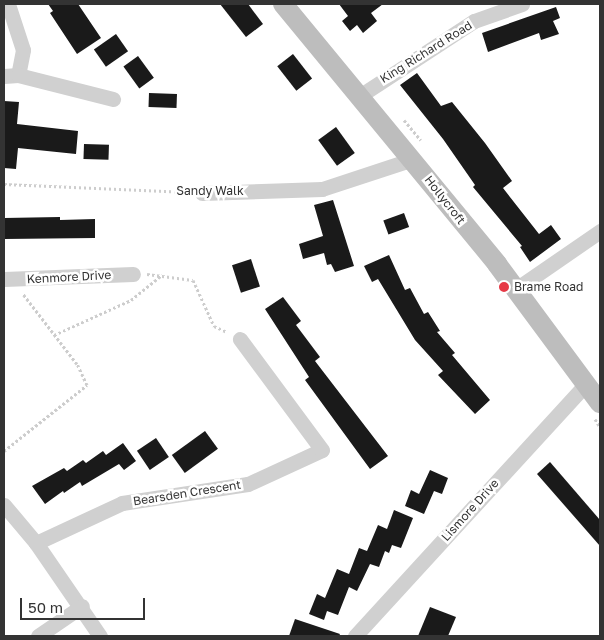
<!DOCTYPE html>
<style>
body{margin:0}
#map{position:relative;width:604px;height:640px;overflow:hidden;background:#fff;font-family:"Golos Text",sans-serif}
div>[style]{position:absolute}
.building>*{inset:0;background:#1a1a1a;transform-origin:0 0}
.path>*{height:3px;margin-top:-1.5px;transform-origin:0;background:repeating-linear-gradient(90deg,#cdcdcd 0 2.5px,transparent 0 5px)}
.street>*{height:15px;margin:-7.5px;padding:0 7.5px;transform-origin:7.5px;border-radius:7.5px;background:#d0d0d0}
.secondary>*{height:20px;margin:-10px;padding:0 10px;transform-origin:10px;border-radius:10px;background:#bdbdbd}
.dots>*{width:14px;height:14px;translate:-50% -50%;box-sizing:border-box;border:2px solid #fff;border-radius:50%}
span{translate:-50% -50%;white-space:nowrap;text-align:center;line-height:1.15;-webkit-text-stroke:5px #fff;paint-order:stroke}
.street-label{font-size:12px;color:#333}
.poi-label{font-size:12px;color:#333}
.left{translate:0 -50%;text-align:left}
.frame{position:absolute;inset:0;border:5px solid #333;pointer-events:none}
.scale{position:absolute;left:20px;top:598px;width:125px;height:22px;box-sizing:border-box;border:2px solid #333;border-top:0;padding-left:6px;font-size:15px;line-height:18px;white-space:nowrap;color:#333;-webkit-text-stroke:4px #fff;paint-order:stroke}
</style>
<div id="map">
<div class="building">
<div style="clip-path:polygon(48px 4px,78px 4px,101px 38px,77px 54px,50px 13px,53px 11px)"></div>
<div style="clip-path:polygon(220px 4px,248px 4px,263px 24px,246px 37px)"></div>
<div style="clip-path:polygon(339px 4px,383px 4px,371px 13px,377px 21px,363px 33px,357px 25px,350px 31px,342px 21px,348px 16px)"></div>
<div style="clip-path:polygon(556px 7px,560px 18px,553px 21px,559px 34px,541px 40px,539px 33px,488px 52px,482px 33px)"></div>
<div style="left:116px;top:34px;width:21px;height:27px;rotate:55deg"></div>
<div style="left:293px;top:54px;width:31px;height:20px;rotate:52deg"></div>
<div style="left:138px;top:56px;width:27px;height:18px;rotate:54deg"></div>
<div style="clip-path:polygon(417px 73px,441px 106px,452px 102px,485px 143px,512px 181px,503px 188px,539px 234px,551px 225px,561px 239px,530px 262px,520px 247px,522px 246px,473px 187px,475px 185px,443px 139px,400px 85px)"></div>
<div style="left:149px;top:93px;width:28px;height:14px;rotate:2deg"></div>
<div style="clip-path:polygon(4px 101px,19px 102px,17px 124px,78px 131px,76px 154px,18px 148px,16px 169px,4px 168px)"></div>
<div style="left:336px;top:127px;width:32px;height:22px;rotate:54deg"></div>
<div style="left:84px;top:144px;width:25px;height:15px;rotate:2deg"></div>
<div style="clip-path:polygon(333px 200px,354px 266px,335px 272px,331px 264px,327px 265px,324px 253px,303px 259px,299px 244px,323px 236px,314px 205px)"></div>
<div style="left:404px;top:213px;width:15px;height:22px;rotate:70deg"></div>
<div style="clip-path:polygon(60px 217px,60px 220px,95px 219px,95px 238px,4px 239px,4px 218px)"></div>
<div style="clip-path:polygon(389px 255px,405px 290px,410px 288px,424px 314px,428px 312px,440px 331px,437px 332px,455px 353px,452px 355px,490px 400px,475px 414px,438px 375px,443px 371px,415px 340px,378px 279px,372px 282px,364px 266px)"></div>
<div style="left:251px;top:259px;width:29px;height:20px;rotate:72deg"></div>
<div style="clip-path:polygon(283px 297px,301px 321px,296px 325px,320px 357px,315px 361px,388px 456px,370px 469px,305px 380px,309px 377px,265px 309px)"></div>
<div style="left:205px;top:431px;width:22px;height:41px;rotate:54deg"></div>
<div style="left:156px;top:438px;width:23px;height:23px;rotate:56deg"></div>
<div style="clip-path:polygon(123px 443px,136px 461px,124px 470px,119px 464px,82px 486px,80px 482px,64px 493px,63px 491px,45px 504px,32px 486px,64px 468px,67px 471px,83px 460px,86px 463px,103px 451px,106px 455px)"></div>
<div style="clip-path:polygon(550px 462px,600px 520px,600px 546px,537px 474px)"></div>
<div style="clip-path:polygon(430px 470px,448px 478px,442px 494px,434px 491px,424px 514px,405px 506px,411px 490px,419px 494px)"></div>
<div style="clip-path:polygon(394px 510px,413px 518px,401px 548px,392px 545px,389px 553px,385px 551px,379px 567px,370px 564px,357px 591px,349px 587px,338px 615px,327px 611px,324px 620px,309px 614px,317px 594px,325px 598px,337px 569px,349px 574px,359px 548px,367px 551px,378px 525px,387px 529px)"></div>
<div style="clip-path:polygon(430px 607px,456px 617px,448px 636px,418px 636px)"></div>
<div style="clip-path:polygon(295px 619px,340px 634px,339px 636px,289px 636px)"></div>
</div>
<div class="path">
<div style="left:404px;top:120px;width:26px;rotate:50deg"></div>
<div style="left:4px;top:184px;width:184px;rotate:2.5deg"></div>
<div style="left:147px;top:274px;width:46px;rotate:7.4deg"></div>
<div style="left:193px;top:280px;width:51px;rotate:65.5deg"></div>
<div style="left:214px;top:326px;width:14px;rotate:25deg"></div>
<div style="left:54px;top:335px;width:85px;rotate:-24.4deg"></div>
<div style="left:131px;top:300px;width:40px;rotate:-39deg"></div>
<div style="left:595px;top:419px;width:9px;rotate:58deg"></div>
<div style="left:4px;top:451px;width:106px;rotate:-38.5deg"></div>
<div style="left:87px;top:385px;width:23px;rotate:-115deg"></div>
<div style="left:77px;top:364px;width:88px;rotate:-127.6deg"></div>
</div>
<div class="street">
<div style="left:8px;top:4px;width:48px;rotate:71.9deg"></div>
<div style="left:23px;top:50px;width:25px;rotate:101deg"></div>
<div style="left:4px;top:76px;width:14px;rotate:-4deg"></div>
<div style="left:18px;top:75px;width:98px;rotate:14.2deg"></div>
<div style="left:361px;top:95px;width:135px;rotate:-33.2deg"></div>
<div style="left:474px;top:21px;width:51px;rotate:-19.5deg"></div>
<div style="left:202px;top:193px;width:120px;rotate:-1.9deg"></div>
<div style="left:322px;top:189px;width:86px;rotate:-18.2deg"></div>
<div style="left:404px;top:162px;width:8px;rotate:-40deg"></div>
<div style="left:4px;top:279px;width:129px;rotate:-2.2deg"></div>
<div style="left:516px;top:289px;width:102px;rotate:-34.6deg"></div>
<div style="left:4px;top:505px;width:50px;rotate:49.9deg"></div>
<div style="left:36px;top:543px;width:113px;rotate:55.5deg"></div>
<div style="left:36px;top:543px;width:95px;rotate:-24.9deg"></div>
<div style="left:122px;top:503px;width:127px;rotate:-8.6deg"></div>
<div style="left:248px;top:484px;width:81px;rotate:-24.7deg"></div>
<div style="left:322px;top:450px;width:138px;rotate:-126.5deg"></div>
<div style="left:38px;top:636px;width:53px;rotate:-34.3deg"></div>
<div style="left:355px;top:636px;width:342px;rotate:-47.5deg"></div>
</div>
<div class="secondary">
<div style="left:283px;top:4px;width:337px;rotate:50.5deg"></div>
<div style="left:497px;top:264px;width:173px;rotate:53.5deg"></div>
</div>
<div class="dots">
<div style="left:504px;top:287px;background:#e63946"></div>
</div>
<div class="street-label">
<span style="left:426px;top:52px;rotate:-32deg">King Richard Road</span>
<span style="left:210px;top:191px">Sandy Walk</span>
<span style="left:445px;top:200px;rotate:52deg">Hollycroft</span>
<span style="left:69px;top:277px;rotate:-3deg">Kenmore Drive</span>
<span style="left:187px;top:493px;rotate:-9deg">Bearsden Crescent</span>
<span style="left:470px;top:510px;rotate:-48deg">Lismore Drive</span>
</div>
<div class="poi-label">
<span class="left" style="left:514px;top:287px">Brame Road</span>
</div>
<div class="frame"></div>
<div class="scale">50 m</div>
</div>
